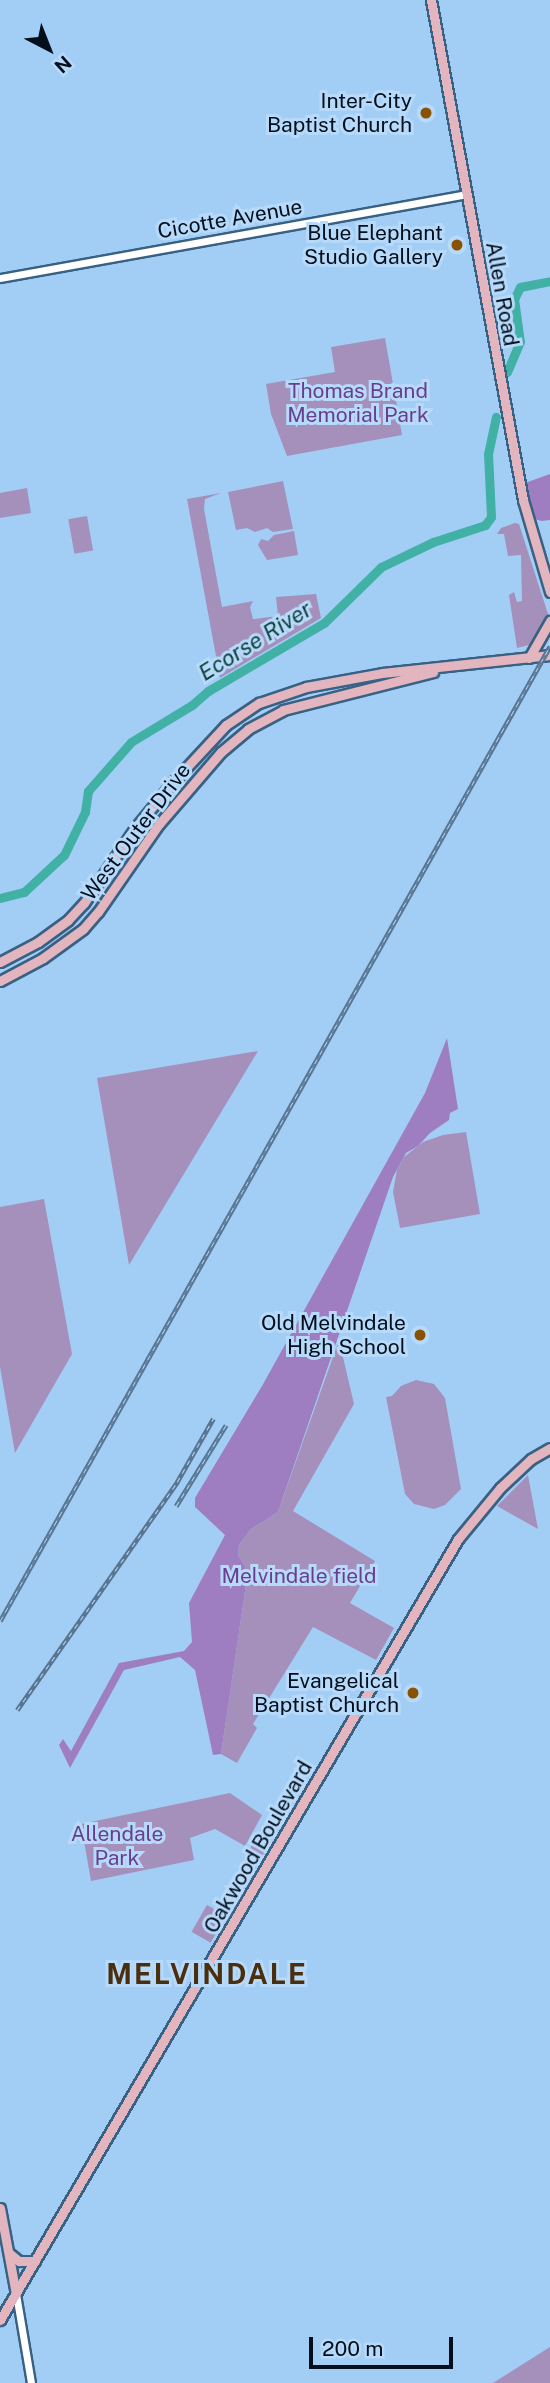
<!DOCTYPE html>
<style>
body{margin:0}
#map{position:relative;width:550px;height:2383px;overflow:hidden;background:#a2cef6;font-family:"Public Sans",sans-serif}
div>[style]{position:absolute}
.green>*{inset:0;background:#a490bb;transform-origin:0 0}
.forest>*{inset:0;background:#9e7ec0}
.river>*{height:9px;margin:-4.5px;padding:0 4.5px;transform-origin:4.5px;border-radius:4.5px;background:#41b0a5}
.roads{filter:drop-shadow(2px 0 #386183) drop-shadow(-2px 0 #386183) drop-shadow(0 2px #386183) drop-shadow(0 -2px #386183)}
.minor>*{height:7px;margin:-3.5px;padding:0 3.5px;transform-origin:3.5px;border-radius:3.5px;background:#fff}
.major>*{height:9px;margin:-4.5px;padding:0 4.5px;transform-origin:4.5px;border-radius:4.5px;background:#e3b6bf}
.rail>*{height:4.5px;margin-top:-2.25px;transform-origin:0;background:repeating-linear-gradient(90deg,#b7dafa 0 5px,#587692 0 10px);box-sizing:border-box;border-block:2px solid #587692}
.dots>*{width:19px;height:19px;translate:-50% -50%;box-sizing:border-box;border:4px solid #b7dafa;border-radius:50%}
span{translate:-50% -50%;white-space:nowrap;text-align:center;line-height:1.15;-webkit-text-stroke:6px #b7dafa;paint-order:stroke}
.poi-label{font-size:21px;color:#010e1b}
.right{translate:-100% -50%;text-align:right}
.street-label{font-size:21px;color:#010e1b}
.park-label{font-size:21px;color:#693e8f}
.water-label{font-size:23px;color:#10423d;font-style:italic}
.district-label{font-size:28px;color:#492e0f;font-weight:700;letter-spacing:2px}
.north{position:absolute;left:14px;top:14px;width:70px;height:70px;-webkit-text-stroke:5px #b7dafa;paint-order:stroke;rotate:138deg;font-size:19px;font-weight:700;line-height:28px;text-align:center;color:#010e1b}
.north::after{content:'';display:block;margin:auto;width:24px;height:32px;background:#010e1b;clip-path:polygon(50% 0,100% 100%,50% 72%,0 100%)}
.scale{position:absolute;left:309px;top:2337px;width:144px;height:32px;box-sizing:border-box;border:4px solid #010e1b;border-top:0;padding-left:9px;font-size:21px;line-height:24px;white-space:nowrap;color:#010e1b;-webkit-text-stroke:5px #b7dafa;paint-order:stroke}
</style>
<div id="map">
<div class="green">
<div style="clip-path:polygon(385px 338px,402px 435px,287px 456px,271px 414px,266px 384px,335px 372px,331px 347px)"></div>
<div style="clip-path:polygon(283px 481px,293px 529px,273px 532px,267px 528px,255px 532px,247px 528px,236px 530px,228px 492px)"></div>
<div style="clip-path:polygon(27px 488px,31px 513px,0 518px,0 493px)"></div>
<div style="clip-path:polygon(221px 493px,205px 499px,204px 509px,222px 607px,253px 601px,250px 607px,253px 619px,278px 616px,276px 597px,316px 594px,321px 618px,220px 678px,187px 499px)"></div>
<div style="left:87px;top:516px;width:35px;height:19px;rotate:80deg"></div>
<div style="clip-path:polygon(515px 523px,519px 524px,548px 614px,533px 644px,517px 648px,509px 595px,514px 592px,517px 602px,522px 601px,521px 555px,508px 556px,504px 534px,497px 534px,501px 528px)"></div>
<div style="clip-path:polygon(294px 531px,298px 555px,267px 560px,258px 545px,261px 539px,268px 541px,274px 535px)"></div>
<div style="clip-path:polygon(258px 1051px,129px 1265px,97px 1078px)"></div>
<div style="clip-path:polygon(466px 1132px,480px 1214px,400px 1228px,393px 1192px,397px 1170px,404px 1157px,423px 1142px,443px 1135px)"></div>
<div style="clip-path:polygon(44px 1199px,72px 1354px,15px 1453px,0 1367px,0 1207px)"></div>
<div style="clip-path:polygon(339px 1340px,354px 1404px,293px 1511px,375px 1561px,350px 1603px,394px 1628px,376px 1660px,313px 1627px,253px 1724px,257px 1728px,237px 1763px,221px 1754px,247px 1578px,245px 1566px,238px 1556px,239px 1545px,251px 1529px,278px 1512px)"></div>
<div style="clip-path:polygon(416px 1380px,434px 1384px,445px 1398px,461px 1489px,445px 1505px,434px 1509px,414px 1504px,405px 1494px,386px 1397px,392px 1396px,401px 1386px)"></div>
<div style="clip-path:polygon(528px 1475px,538px 1529px,497px 1506px)"></div>
<div style="clip-path:polygon(230px 1793px,262px 1815px,245px 1846px,215px 1829px,190px 1838px,194px 1860px,91px 1881px,81px 1824px)"></div>
<div style="clip-path:polygon(269px 1822px,278px 1828px,253px 1872px,249px 1869px,248px 1852px,264px 1824px)"></div>
<div style="left:207px;top:1905px;width:22px;height:31px;rotate:30deg"></div>
<div style="clip-path:polygon(550px 2347px,550px 2383px,493px 2383px)"></div>
</div>
<div class="forest">
<div style="clip-path:polygon(550px 474px,550px 520px,542px 521px,534px 519px,525px 483px)"></div>
<div style="clip-path:polygon(447px 1038px,458px 1109px,450px 1113px,449px 1120px,430px 1133px,418px 1146px,406px 1153px,393px 1177px,278px 1512px,251px 1529px,239px 1545px,238px 1556px,245px 1566px,247px 1578px,221px 1754px,213px 1755px,195px 1670px,180px 1657px,124px 1670px,70px 1768px,59px 1745px,63px 1739px,71px 1751px,119px 1663px,184px 1651px,192px 1642px,189px 1603px,225px 1535px,195px 1507px,195px 1498px,262px 1386px,425px 1093px)"></div>
</div>
<div class="river">
<div style="left:507px;top:372px;width:33px;rotate:-67deg"></div>
<div style="left:520px;top:342px;width:43px;rotate:-97.9deg"></div>
<div style="left:514px;top:299px;width:13px;rotate:-63deg"></div>
<div style="left:520px;top:287px;width:31px;rotate:-11deg"></div>
<div style="left:0;top:898px;width:25px;rotate:-14deg"></div>
<div style="left:24px;top:892px;width:54px;rotate:-42.8deg"></div>
<div style="left:64px;top:855px;width:48px;rotate:-64deg"></div>
<div style="left:85px;top:812px;width:21px;rotate:-82deg"></div>
<div style="left:88px;top:791px;width:65px;rotate:-48.7deg"></div>
<div style="left:131px;top:742px;width:71px;rotate:-31.2deg"></div>
<div style="left:192px;top:705px;width:21px;rotate:-41deg"></div>
<div style="left:208px;top:691px;width:134px;rotate:-30.4deg"></div>
<div style="left:324px;top:623px;width:80px;rotate:-44.5deg"></div>
<div style="left:381px;top:567px;width:58px;rotate:-25.7deg"></div>
<div style="left:433px;top:542px;width:55px;rotate:-18.1deg"></div>
<div style="left:485px;top:525px;width:10px;rotate:-53deg"></div>
<div style="left:491px;top:517px;width:63px;rotate:-92.7deg"></div>
<div style="left:488px;top:454px;width:38px;rotate:-78deg"></div>
</div>
<div class="roads">
<div class="minor">
<div style="left:0;top:278px;width:474px;rotate:-10.2deg"></div>
<div style="left:16px;top:2294px;width:90px;rotate:80.4deg"></div>
</div>
<div class="major">
<div style="left:431px;top:0;width:508px;rotate:79.57deg"></div>
<div style="left:523px;top:500px;width:96px;rotate:73.6deg"></div>
<div style="left:529px;top:658px;width:43px;rotate:-60.4deg"></div>
<div style="left:0;top:962px;width:43px;rotate:-27.8deg"></div>
<div style="left:38px;top:942px;width:37px;rotate:-36deg"></div>
<div style="left:68px;top:920px;width:23px;rotate:-47deg"></div>
<div style="left:84px;top:903px;width:91px;rotate:-55.8deg"></div>
<div style="left:135px;top:828px;width:60px;rotate:-50.4deg"></div>
<div style="left:173px;top:782px;width:78px;rotate:-47.1deg"></div>
<div style="left:226px;top:725px;width:40px;rotate:-34deg"></div>
<div style="left:259px;top:703px;width:50px;rotate:-18.8deg"></div>
<div style="left:306px;top:687px;width:77px;rotate:-10.4deg"></div>
<div style="left:382px;top:673px;width:169px;rotate:-6.1deg"></div>
<div style="left:0;top:981px;width:49px;rotate:-28.1deg"></div>
<div style="left:43px;top:958px;width:49px;rotate:-35.9deg"></div>
<div style="left:83px;top:929px;width:23px;rotate:-49deg"></div>
<div style="left:98px;top:912px;width:107px;rotate:-55.3deg"></div>
<div style="left:159px;top:824px;width:95px;rotate:-49.3deg"></div>
<div style="left:221px;top:752px;width:35px;rotate:-40deg"></div>
<div style="left:248px;top:729px;width:40px;rotate:-28deg"></div>
<div style="left:283px;top:710px;width:155px;rotate:-14.2deg"></div>
<div style="left:0;top:2208px;width:87px;rotate:79.5deg"></div>
<div style="left:9px;top:2253px;width:13px;rotate:39deg"></div>
<div style="left:19px;top:2261px;width:16px"></div>
<div style="left:0;top:2320px;width:905px;rotate:-59.61deg"></div>
<div style="left:458px;top:1539px;width:66px;rotate:-50.5deg"></div>
<div style="left:500px;top:1488px;width:42px;rotate:-43.1deg"></div>
<div style="left:531px;top:1459px;width:22px;rotate:-30deg"></div>
</div>
</div>
<div class="rail">
<div style="left:176px;top:1506px;width:95px;rotate:-58.3deg"></div>
<div style="left:0;top:1621px;width:1119px;rotate:-60.57deg"></div>
<div style="left:17px;top:1710px;width:279px;rotate:-54.9deg"></div>
<div style="left:177px;top:1482px;width:73px;rotate:-60.3deg"></div>
</div>
<div class="dots">
<div style="left:426px;top:113px;background:#895102"></div>
<div style="left:457px;top:245px;background:#895102"></div>
<div style="left:420px;top:1335px;background:#895102"></div>
<div style="left:413px;top:1693px;background:#895102"></div>
</div>
<div class="poi-label">
<span class="right" style="left:412px;top:113px">Inter-City<br>Baptist Church</span>
<span class="right" style="left:443px;top:245px">Blue Elephant<br>Studio Gallery</span>
<span class="right" style="left:406px;top:1335px">Old Melvindale<br>High School</span>
<span class="right" style="left:399px;top:1693px">Evangelical<br>Baptist Church</span>
</div>
<div class="street-label">
<span style="left:230px;top:219px;rotate:-10deg">Cicotte Avenue</span>
<span style="left:502px;top:294px;rotate:80deg">Allen Road</span>
<span style="left:136px;top:832px;rotate:-53deg">West Outer Drive</span>
<span style="left:258px;top:1847px;rotate:-60deg">Oakwood Boulevard</span>
</div>
<div class="park-label">
<span style="left:358px;top:403px">Thomas Brand<br>Memorial Park</span>
<span style="left:299px;top:1576px">Melvindale field</span>
<span style="left:117px;top:1846px">Allendale<br>Park</span>
</div>
<div class="water-label">
<span style="left:255px;top:641px;rotate:-32deg">Ecorse River</span>
</div>
<div class="district-label">
<span style="left:207px;top:1974px">MELVINDALE</span>
</div>
<div class="north">N</div>
<div class="scale">200 m</div>
</div>
